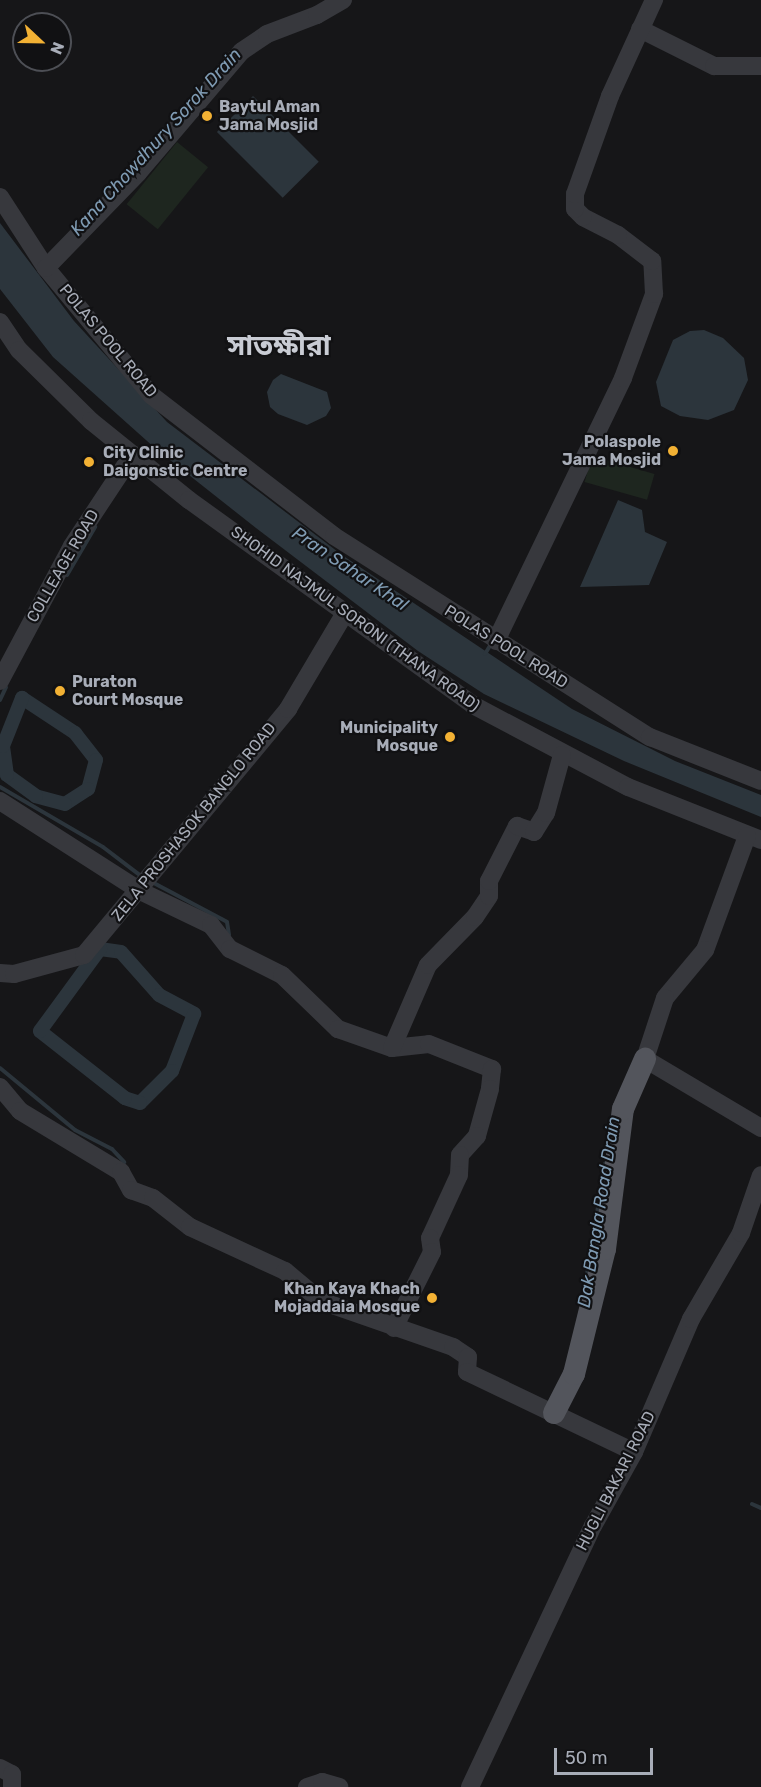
<!DOCTYPE html>
<meta charset="utf-8">
<style>
body{margin:0}
#map{position:relative;width:761px;height:1787px;overflow:hidden;background:#161618;font-family:Rubik,"Noto Sans Bengali",sans-serif}
div>[style]{position:absolute}
.green>*{inset:0;background:#1e261f;transform-origin:0 0}
.water>*{inset:0;background:#2c353c;transform-origin:0 0}
.stream>*{height:4px;margin:-2px;padding:0 2px;transform-origin:2px;border-radius:2px;background:#2c353c}
.canal>*{height:14px;margin:-7px;padding:0 7px;transform-origin:7px;border-radius:7px;background:#2c353c}
.minor>*{height:18px;margin:-9px;padding:0 9px;transform-origin:9px;border-radius:9px;background:#37383d}
.major>*{height:22px;margin:-11px;padding:0 11px;transform-origin:11px;border-radius:11px;background:#53555c}
.dots>*{width:16px;height:16px;translate:-50% -50%;box-sizing:border-box;border:3px solid #111113;border-radius:50%}
span{translate:-50% -50%;white-space:nowrap;text-align:center;line-height:1.15;-webkit-text-stroke:4.5px #111113;paint-order:stroke}
.poi-label{font-size:16px;color:#a8adb8;font-weight:700}
.left{translate:0 -50%;text-align:left}
.right{translate:-100% -50%;text-align:right}
.street-label{font-size:16px;color:#a8adb8}
.water-label{font-size:18px;color:#7f9bb3;font-style:italic}
.town-label{font-size:28px;color:#c9ccd4;font-weight:700}
.north{position:absolute;left:12px;top:12px;width:60px;height:60px;box-sizing:border-box;background:#111113;border:2px solid #4d4f55;border-radius:50%;rotate:112deg;font-size:16px;font-weight:700;line-height:24px;text-align:center;color:#a8adb8}
.north::after{content:'';display:block;margin:auto;width:21px;height:27px;background:#f2b134;clip-path:polygon(50% 0,100% 100%,50% 72%,0 100%)}
.scale{position:absolute;left:554px;top:1748px;width:99px;height:27px;box-sizing:border-box;border:3px solid #a8adb8;border-top:0;padding-left:8px;font-size:18px;line-height:21px;white-space:nowrap;color:#a8adb8;-webkit-text-stroke:4px #111113;paint-order:stroke}
</style>
<div id="map">
<div class="green">
<div style="left:177px;top:142px;width:40px;height:80px;rotate:39deg"></div>
<div style="left:592px;top:456px;width:65px;height:27px;rotate:16deg"></div>
</div>
<div class="water">
<div style="left:253px;top:96px;width:93px;height:51px;rotate:45deg"></div>
<div style="clip-path:polygon(0 223px,74px 321px,167px 422px,342px 555px,572px 709px,675px 761px,761px 795px,761px 817px,624px 761px,484px 694px,418px 651px,256px 528px,156px 449px,53px 357px,0 289px)"></div>
<div style="clip-path:polygon(704px 330px,723px 338px,744px 358px,748px 380px,734px 410px,708px 420px,680px 416px,661px 406px,656px 382px,673px 340px,690px 331px)"></div>
<div style="clip-path:polygon(281px 374px,327px 392px,331px 408px,326px 416px,307px 425px,278px 414px,270px 407px,267px 392px,273px 380px)"></div>
<div style="clip-path:polygon(618px 500px,642px 510px,645px 532px,667px 542px,649px 585px,580px 587px)"></div>
</div>
<div class="stream">
<div style="left:67px;top:575px;width:56px;rotate:-59.7deg"></div>
<div style="left:485px;top:654px;width:12px;rotate:-59deg"></div>
<div style="left:0;top:700px;width:14px;rotate:-65deg"></div>
<div style="left:0;top:787px;width:119px;rotate:30.2deg"></div>
<div style="left:103px;top:847px;width:48px;rotate:37.3deg"></div>
<div style="left:150px;top:881px;width:87px;rotate:28deg"></div>
<div style="left:227px;top:922px;width:13px;rotate:81deg"></div>
<div style="left:0;top:1068px;width:97px;rotate:39.6deg"></div>
<div style="left:75px;top:1130px;width:42px;rotate:27.2deg"></div>
<div style="left:112px;top:1149px;width:18px;rotate:47deg"></div>
<div style="left:586px;top:1280px;width:118px;rotate:-80.7deg"></div>
<div style="left:752px;top:1504px;width:10px;rotate:24deg"></div>
</div>
<div class="canal">
<div style="left:22px;top:698px;width:64px;rotate:33.4deg"></div>
<div style="left:75px;top:733px;width:34px;rotate:52deg"></div>
<div style="left:96px;top:760px;width:30px;rotate:105deg"></div>
<div style="left:88px;top:789px;width:27px;rotate:147deg"></div>
<div style="left:65px;top:804px;width:30px;rotate:-165deg"></div>
<div style="left:36px;top:796px;width:36px;rotate:-144deg"></div>
<div style="left:7px;top:775px;width:29px;rotate:-98deg"></div>
<div style="left:3px;top:746px;width:52px;rotate:-68.4deg"></div>
<div style="left:100px;top:949px;width:21px;rotate:8deg"></div>
<div style="left:121px;top:952px;width:57px;rotate:48.5deg"></div>
<div style="left:159px;top:995px;width:40px;rotate:28deg"></div>
<div style="left:194px;top:1014px;width:61px;rotate:111.1deg"></div>
<div style="left:172px;top:1071px;width:45px;rotate:135deg"></div>
<div style="left:140px;top:1103px;width:16px;rotate:-162deg"></div>
<div style="left:125px;top:1098px;width:108px;rotate:-141.8deg"></div>
<div style="left:40px;top:1031px;width:102px;rotate:-53.8deg"></div>
</div>
<div class="minor">
<div style="left:640px;top:29px;width:83px;rotate:26.6deg"></div>
<div style="left:714px;top:66px;width:47px"></div>
<div style="left:0;top:197px;width:85px;rotate:57.1deg"></div>
<div style="left:46px;top:268px;width:165px;rotate:50.4deg"></div>
<div style="left:151px;top:395px;width:231px;rotate:37.6deg"></div>
<div style="left:334px;top:536px;width:375px;rotate:32.5deg"></div>
<div style="left:650px;top:737px;width:119px;rotate:21.6deg"></div>
<div style="left:46px;top:268px;width:132px;rotate:-45.9deg"></div>
<div style="left:138px;top:173px;width:160px;rotate:-49.6deg"></div>
<div style="left:242px;top:51px;width:30px;rotate:-34deg"></div>
<div style="left:267px;top:34px;width:53px;rotate:-20.8deg"></div>
<div style="left:317px;top:15px;width:30px;rotate:-30deg"></div>
<div style="left:0;top:322px;width:34px;rotate:56deg"></div>
<div style="left:19px;top:350px;width:101px;rotate:44.6deg"></div>
<div style="left:91px;top:421px;width:126px;rotate:38.9deg"></div>
<div style="left:189px;top:500px;width:350px;rotate:35.8deg"></div>
<div style="left:473px;top:705px;width:175px;rotate:27.9deg"></div>
<div style="left:628px;top:787px;width:143px;rotate:21.7deg"></div>
<div style="left:496px;top:641px;width:292px;rotate:-64.2deg"></div>
<div style="left:623px;top:378px;width:90px;rotate:-69.7deg"></div>
<div style="left:654px;top:294px;width:33px;rotate:-93deg"></div>
<div style="left:652px;top:261px;width:43px;rotate:-142.6deg"></div>
<div style="left:618px;top:235px;width:39px;rotate:-153deg"></div>
<div style="left:583px;top:217px;width:11px;rotate:-135deg"></div>
<div style="left:575px;top:209px;width:15px;rotate:-90deg"></div>
<div style="left:575px;top:194px;width:104px;rotate:-70.3deg"></div>
<div style="left:610px;top:96px;width:106px;rotate:-65.4deg"></div>
<div style="left:0;top:681px;width:153px;rotate:-61.9deg"></div>
<div style="left:72px;top:546px;width:110px;rotate:-56.5deg"></div>
<div style="left:0;top:801px;width:166px;rotate:32.7deg"></div>
<div style="left:140px;top:891px;width:79px;rotate:25.6deg"></div>
<div style="left:211px;top:925px;width:31px;rotate:52deg"></div>
<div style="left:230px;top:949px;width:58px;rotate:26.6deg"></div>
<div style="left:282px;top:975px;width:78px;rotate:44deg"></div>
<div style="left:338px;top:1029px;width:57px;rotate:19.4deg"></div>
<div style="left:392px;top:1048px;width:37px;rotate:-6deg"></div>
<div style="left:429px;top:1044px;width:68px;rotate:21.6deg"></div>
<div style="left:492px;top:1069px;width:20px;rotate:96deg"></div>
<div style="left:490px;top:1089px;width:49px;rotate:105.5deg"></div>
<div style="left:477px;top:1136px;width:25px;rotate:132deg"></div>
<div style="left:460px;top:1155px;width:20px;rotate:93deg"></div>
<div style="left:459px;top:1175px;width:69px;rotate:114.7deg"></div>
<div style="left:430px;top:1238px;width:14px;rotate:82deg"></div>
<div style="left:432px;top:1252px;width:85px;rotate:116.6deg"></div>
<div style="left:747px;top:836px;width:121px;rotate:110.2deg"></div>
<div style="left:705px;top:950px;width:62px;rotate:129.8deg"></div>
<div style="left:665px;top:998px;width:64px;rotate:108.2deg"></div>
<div style="left:645px;top:1059px;width:135px;rotate:30.7deg"></div>
<div style="left:0;top:973px;width:14px;rotate:4deg"></div>
<div style="left:14px;top:974px;width:73px;rotate:-15.2deg"></div>
<div style="left:84px;top:955px;width:320px;rotate:-50.3deg"></div>
<div style="left:288px;top:709px;width:112px;rotate:-59.3deg"></div>
<div style="left:392px;top:1048px;width:90px;rotate:-66.6deg"></div>
<div style="left:428px;top:965px;width:67px;rotate:-45.6deg"></div>
<div style="left:475px;top:917px;width:25px;rotate:-56deg"></div>
<div style="left:489px;top:896px;width:15px;rotate:-90deg"></div>
<div style="left:489px;top:881px;width:62px;rotate:-63deg"></div>
<div style="left:517px;top:826px;width:18px;rotate:19deg"></div>
<div style="left:534px;top:832px;width:22px;rotate:-58deg"></div>
<div style="left:546px;top:813px;width:60px;rotate:-74.6deg"></div>
<div style="left:0;top:1087px;width:31px;rotate:50deg"></div>
<div style="left:20px;top:1111px;width:118px;rotate:31.1deg"></div>
<div style="left:121px;top:1172px;width:21px;rotate:61deg"></div>
<div style="left:131px;top:1190px;width:23px;rotate:20deg"></div>
<div style="left:153px;top:1198px;width:47px;rotate:38.1deg"></div>
<div style="left:190px;top:1227px;width:105px;rotate:24.9deg"></div>
<div style="left:285px;top:1271px;width:47px;rotate:39.8deg"></div>
<div style="left:321px;top:1301px;width:140px;rotate:19.2deg"></div>
<div style="left:453px;top:1347px;width:18px;rotate:34deg"></div>
<div style="left:468px;top:1357px;width:15px;rotate:94deg"></div>
<div style="left:467px;top:1372px;width:185px;rotate:25.6deg"></div>
<div style="left:0;top:1768px;width:13px;rotate:27deg"></div>
<div style="left:12px;top:1774px;width:13px;rotate:90deg"></div>
<div style="left:307px;top:1787px;width:16px;rotate:-18deg"></div>
<div style="left:322px;top:1782px;width:18px;rotate:16deg"></div>
<div style="left:470px;top:1787px;width:289px;rotate:-64.8deg"></div>
<div style="left:593px;top:1526px;width:85px;rotate:-61deg"></div>
<div style="left:634px;top:1452px;width:145px;rotate:-66.8deg"></div>
<div style="left:691px;top:1319px;width:99px;rotate:-59.8deg"></div>
<div style="left:741px;top:1233px;width:61px;rotate:-71deg"></div>
</div>
<div class="major">
<div style="left:554px;top:1413px;width:44px;rotate:-62.9deg"></div>
<div style="left:574px;top:1374px;width:129px;rotate:-76.1deg"></div>
<div style="left:605px;top:1249px;width:141px;rotate:-82.7deg"></div>
<div style="left:623px;top:1109px;width:55px;rotate:-66.3deg"></div>
</div>
<div class="dots">
<div style="left:207px;top:116px;background:#f2b134"></div>
<div style="left:673px;top:451px;background:#f2b134"></div>
<div style="left:89px;top:462px;background:#f2b134"></div>
<div style="left:60px;top:691px;background:#f2b134"></div>
<div style="left:450px;top:737px;background:#f2b134"></div>
<div style="left:432px;top:1298px;background:#f2b134"></div>
</div>
<div class="poi-label">
<span class="left" style="left:219px;top:116px">Baytul Aman<br>Jama Mosjid</span>
<span class="right" style="left:661px;top:451px">Polaspole<br>Jama Mosjid</span>
<span class="left" style="left:103px;top:462px">City Clinic<br>Daigonstic Centre</span>
<span class="left" style="left:72px;top:691px">Puraton<br>Court Mosque</span>
<span class="right" style="left:438px;top:737px">Municipality<br>Mosque</span>
<span class="right" style="left:420px;top:1298px">Khan Kaya Khach<br>Mojaddaia Mosque</span>
</div>
<div class="street-label">
<span style="left:108px;top:341px;rotate:50deg">POLAS POOL ROAD</span>
<span style="left:63px;top:566px;rotate:-60deg">COLLEAGE ROAD</span>
<span style="left:355px;top:619px;rotate:36deg">SHOHID NAJMUL SORONI (THANA ROAD)</span>
<span style="left:506px;top:647px;rotate:32deg">POLAS POOL ROAD</span>
<span style="left:194px;top:822px;rotate:-51deg">ZELA PROSHASOK BANGLO ROAD</span>
<span style="left:616px;top:1481px;rotate:-63deg">HUGLI BAKARI ROAD</span>
</div>
<div class="water-label">
<span style="left:156px;top:142px;rotate:-48deg">Kana Chowdhury Sorok Drain</span>
<span style="left:350px;top:569px;rotate:34deg">Pran Sahar Khal</span>
<span style="left:599px;top:1212px;rotate:-81deg">Dak Bangla Road Drain</span>
</div>
<div class="town-label">
<span style="left:279px;top:346px">সাতক্ষীরা</span>
</div>
<div class="north">N</div>
<div class="scale">50 m</div>
</div>
